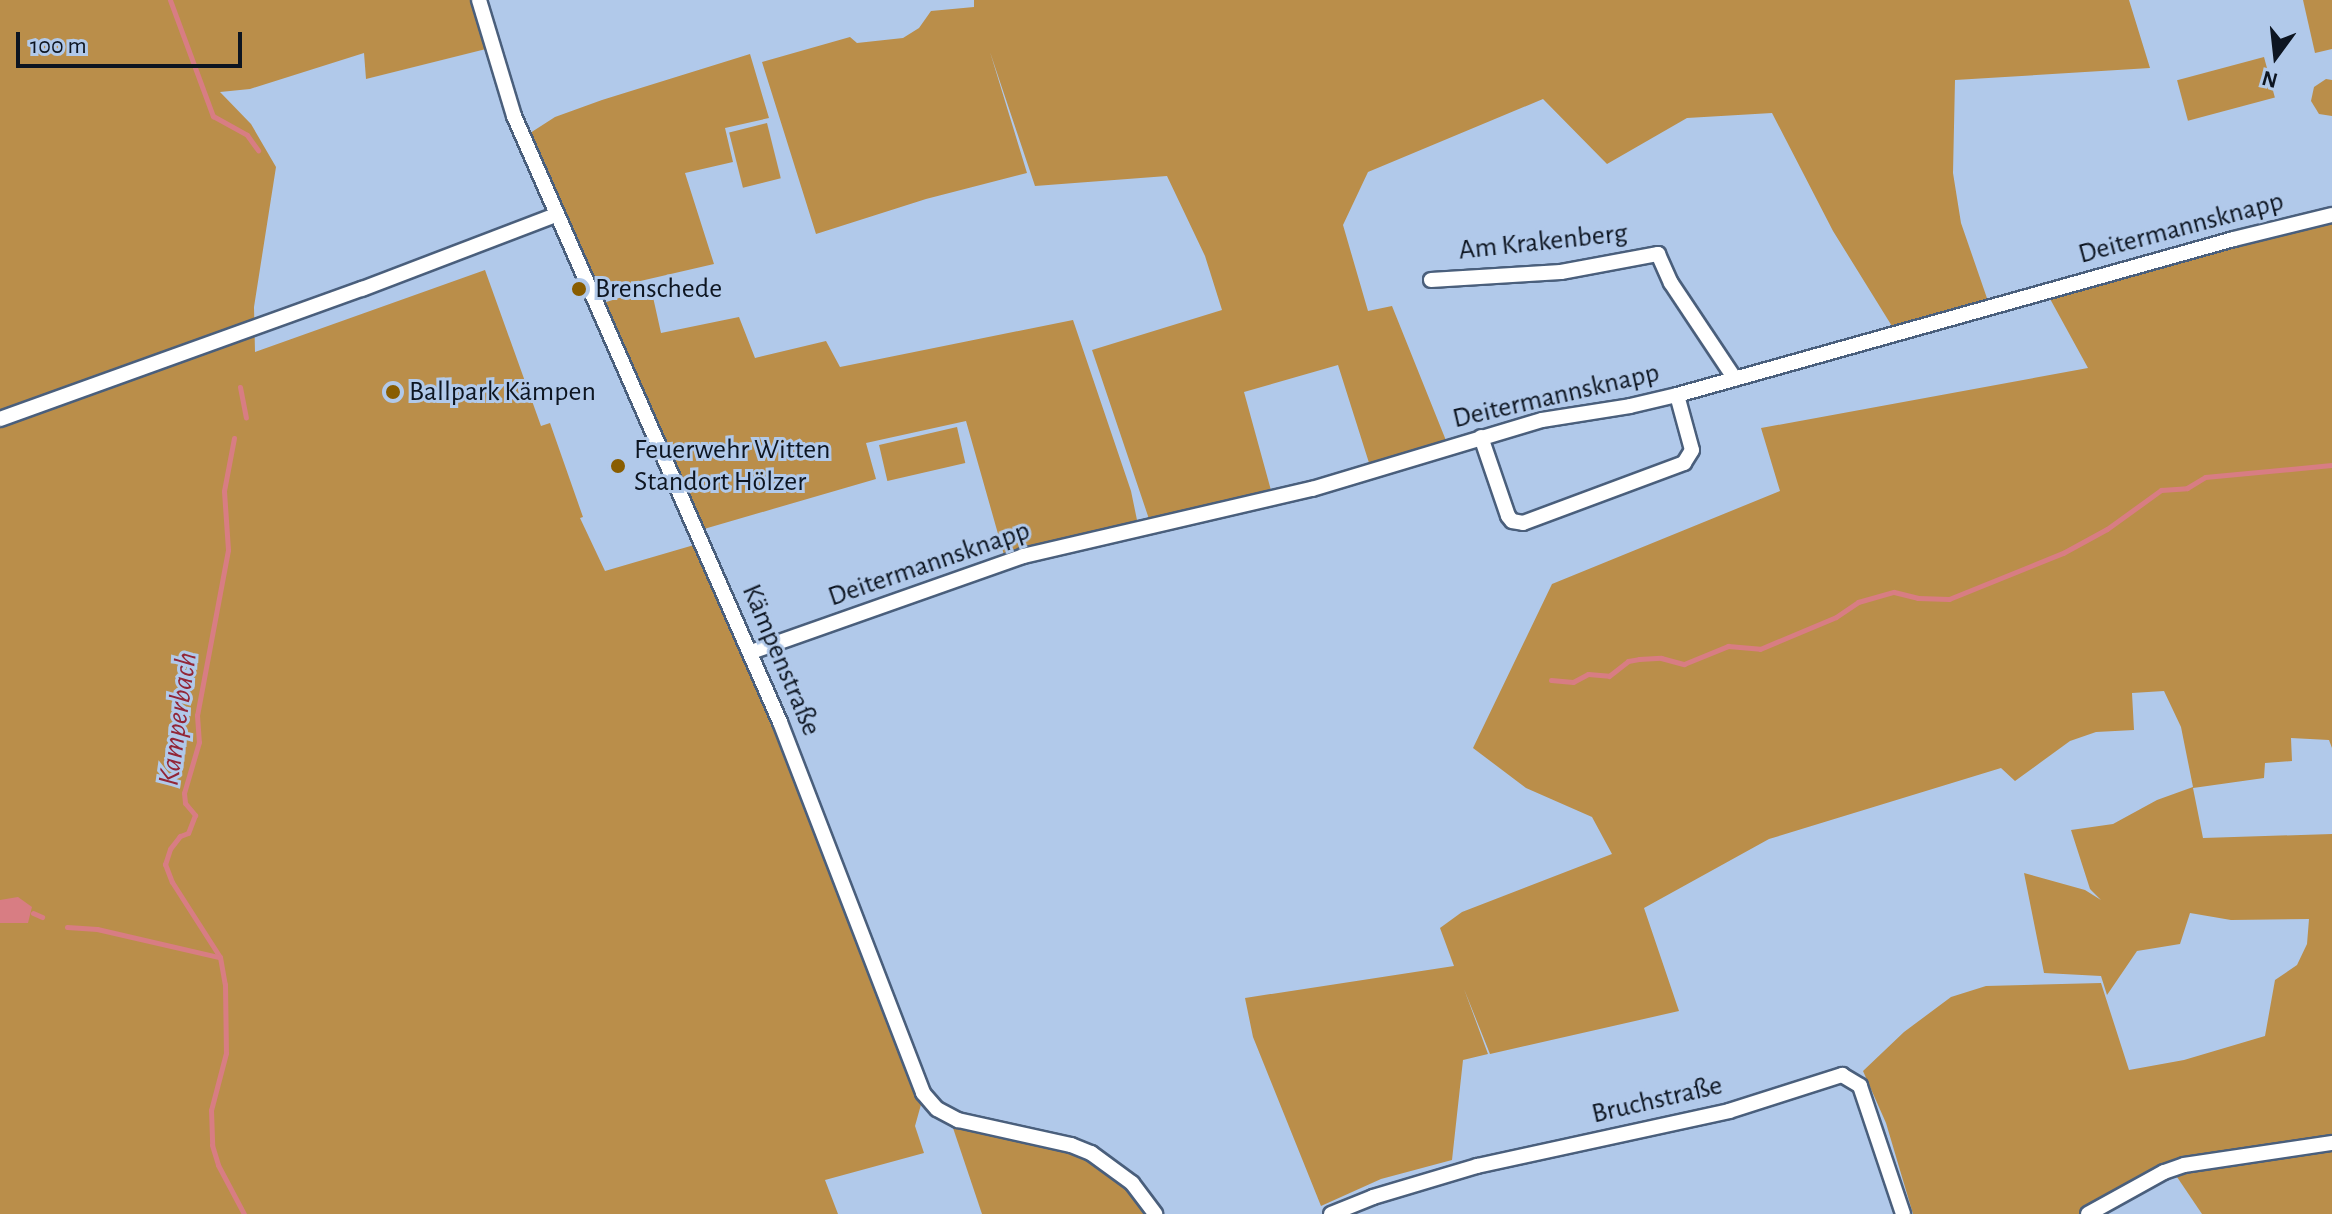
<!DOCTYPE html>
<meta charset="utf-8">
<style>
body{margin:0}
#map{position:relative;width:2332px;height:1214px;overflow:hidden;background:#b1c9ea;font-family:"Alegreya Sans",sans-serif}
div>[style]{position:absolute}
.green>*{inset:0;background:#ba8e4a;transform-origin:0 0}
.water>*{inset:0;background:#d87d83}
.stream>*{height:5px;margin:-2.5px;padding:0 2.5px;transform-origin:2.5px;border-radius:2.5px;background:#d87d83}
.roads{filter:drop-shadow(2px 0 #4a5f7c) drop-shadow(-2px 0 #4a5f7c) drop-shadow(0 2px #4a5f7c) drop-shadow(0 -2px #4a5f7c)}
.minor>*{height:14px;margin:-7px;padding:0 7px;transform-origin:7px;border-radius:7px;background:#fff}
.dots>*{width:22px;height:22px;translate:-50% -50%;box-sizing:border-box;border:4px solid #b1c9ea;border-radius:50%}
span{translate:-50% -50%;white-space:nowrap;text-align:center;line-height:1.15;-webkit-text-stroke:6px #b1c9ea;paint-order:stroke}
.street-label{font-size:28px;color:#0d1521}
.poi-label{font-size:28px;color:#0d1521}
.left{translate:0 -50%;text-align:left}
.water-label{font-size:30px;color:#922637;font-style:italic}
.north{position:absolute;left:2236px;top:16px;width:80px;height:80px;-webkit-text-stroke:6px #b1c9ea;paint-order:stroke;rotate:195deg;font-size:22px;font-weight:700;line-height:32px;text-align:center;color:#0d1521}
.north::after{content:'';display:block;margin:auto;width:28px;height:36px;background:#0d1521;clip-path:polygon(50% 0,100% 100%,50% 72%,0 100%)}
.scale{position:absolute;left:16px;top:32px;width:226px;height:36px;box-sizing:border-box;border:4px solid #0d1521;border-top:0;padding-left:10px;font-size:24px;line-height:28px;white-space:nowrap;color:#0d1521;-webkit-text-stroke:6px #b1c9ea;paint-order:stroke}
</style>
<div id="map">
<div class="green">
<div style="clip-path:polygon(0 0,473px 0,486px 49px,366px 79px,364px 53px,250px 89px,220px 92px,251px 124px,276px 167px,254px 307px,255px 352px,485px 270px,541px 426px,550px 423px,583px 517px,580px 518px,605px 571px,694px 545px,709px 569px,752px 668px,922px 1101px,915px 1126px,924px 1153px,825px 1180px,838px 1214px,0 1214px)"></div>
<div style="clip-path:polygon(974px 0,2129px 0,2150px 68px,1955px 80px,1953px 173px,1961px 223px,1989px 304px,1895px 331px,1833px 231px,1772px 113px,1687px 118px,1607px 164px,1543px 99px,1368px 172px,1343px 225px,1368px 311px,1392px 306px,1447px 443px,1370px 466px,1338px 365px,1244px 392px,1272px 494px,1150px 522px,1092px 350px,1222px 310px,1205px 256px,1167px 176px,1035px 186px,990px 52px,1027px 173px,926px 199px,816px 234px,762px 62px,850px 37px,857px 43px,903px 38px,919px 28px,931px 11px,974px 7px)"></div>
<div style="clip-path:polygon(2303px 0,2332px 0,2332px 49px,2315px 53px)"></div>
<div style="clip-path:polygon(750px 54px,769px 118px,725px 128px,733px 162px,685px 173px,714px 264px,597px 291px,527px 135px,555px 117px,602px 100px)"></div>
<div style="left:2264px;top:57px;width:42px;height:90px;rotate:75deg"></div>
<div style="clip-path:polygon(2326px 79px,2332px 80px,2332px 116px,2319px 114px,2311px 101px,2314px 87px)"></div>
<div style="left:767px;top:123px;width:57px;height:39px;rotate:76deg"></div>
<div style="clip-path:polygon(2332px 221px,2332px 748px,2329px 740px,2291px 738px,2292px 761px,2265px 763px,2264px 778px,2193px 788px,2203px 838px,2332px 834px,2332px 1138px,2179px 1161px,2080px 1214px,1913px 1214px,1886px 1123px,1863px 1071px,1904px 1032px,1951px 997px,1986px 986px,2101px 983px,2129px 1070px,2184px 1060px,2265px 1036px,2275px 980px,2297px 965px,2307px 944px,2309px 919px,2231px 920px,2190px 913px,2180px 944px,2137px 951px,2107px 995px,2101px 976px,2044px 973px,2024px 873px,2085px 890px,2101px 900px,2090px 889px,2071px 830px,2113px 824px,2157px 800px,2193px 787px,2181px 727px,2164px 691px,2132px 693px,2134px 730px,2096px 732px,2070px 741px,2015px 781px,2001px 768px,1769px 839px,1644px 908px,1679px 1011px,1490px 1054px,1464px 989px,1488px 1054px,1463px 1060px,1452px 1160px,1381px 1179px,1321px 1206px,1253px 1037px,1245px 998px,1454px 966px,1440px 928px,1462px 912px,1612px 854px,1592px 817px,1526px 788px,1473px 748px,1552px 584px,1780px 491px,1761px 428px,2088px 368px,2049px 297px)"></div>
<div style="clip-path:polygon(651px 288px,661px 333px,739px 317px,755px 358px,826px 341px,840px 367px,1073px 320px,1131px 491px,1137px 520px,1133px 525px,1004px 555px,966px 421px,866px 443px,876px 479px,704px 529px,603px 303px)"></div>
<div style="left:957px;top:427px;width:37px;height:80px;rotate:77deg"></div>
<div style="clip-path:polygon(951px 1122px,1085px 1157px,1130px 1188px,1147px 1214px,982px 1214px)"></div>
<div style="clip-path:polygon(2332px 1148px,2332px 1214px,2202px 1214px,2175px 1174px,2212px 1164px)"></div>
</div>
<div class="water">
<div style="clip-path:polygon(18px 897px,32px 907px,28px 923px,0 923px,0 900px)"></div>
</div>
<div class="stream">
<div style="left:170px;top:0;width:124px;rotate:69.7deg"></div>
<div style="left:213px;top:116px;width:39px;rotate:29deg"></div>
<div style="left:247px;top:135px;width:19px;rotate:54deg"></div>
<div style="left:240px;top:387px;width:31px;rotate:79deg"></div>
<div style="left:234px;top:438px;width:54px;rotate:100.7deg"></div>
<div style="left:224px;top:491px;width:59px;rotate:86.1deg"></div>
<div style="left:228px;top:550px;width:168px;rotate:100.6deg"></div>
<div style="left:197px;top:715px;width:27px;rotate:86deg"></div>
<div style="left:199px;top:742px;width:53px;rotate:106.4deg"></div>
<div style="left:184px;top:793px;width:10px;rotate:84deg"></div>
<div style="left:185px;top:803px;width:16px;rotate:50deg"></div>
<div style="left:195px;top:815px;width:19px;rotate:111deg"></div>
<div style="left:188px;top:833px;width:9px;rotate:159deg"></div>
<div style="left:180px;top:836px;width:16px;rotate:128deg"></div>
<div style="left:170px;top:849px;width:16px;rotate:108deg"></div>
<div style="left:165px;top:864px;width:19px;rotate:69deg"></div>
<div style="left:172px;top:882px;width:89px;rotate:57.4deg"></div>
<div style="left:220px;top:957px;width:27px;rotate:80deg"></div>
<div style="left:225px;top:984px;width:69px;rotate:89.2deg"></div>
<div style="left:226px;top:1053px;width:59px;rotate:104.7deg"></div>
<div style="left:211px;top:1110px;width:35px;rotate:88deg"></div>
<div style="left:212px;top:1145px;width:21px;rotate:73deg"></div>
<div style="left:218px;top:1165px;width:55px;rotate:62deg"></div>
<div style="left:1551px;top:680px;width:22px;rotate:5deg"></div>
<div style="left:1573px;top:682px;width:17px;rotate:-28deg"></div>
<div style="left:1588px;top:674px;width:21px;rotate:5deg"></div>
<div style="left:1609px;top:676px;width:24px;rotate:-38deg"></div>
<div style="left:1628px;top:661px;width:11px;rotate:-10deg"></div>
<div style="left:1639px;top:659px;width:22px;rotate:-3deg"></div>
<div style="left:1661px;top:658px;width:24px;rotate:15deg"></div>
<div style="left:1684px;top:664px;width:48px;rotate:-22.2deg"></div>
<div style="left:1728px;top:646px;width:32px;rotate:5deg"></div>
<div style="left:1760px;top:649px;width:82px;rotate:-22.8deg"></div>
<div style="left:1836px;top:617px;width:27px;rotate:-34deg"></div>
<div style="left:1858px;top:602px;width:37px;rotate:-16deg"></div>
<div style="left:1894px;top:592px;width:25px;rotate:14deg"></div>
<div style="left:1918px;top:598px;width:31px;rotate:2deg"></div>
<div style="left:1949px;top:599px;width:123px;rotate:-22deg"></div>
<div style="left:2063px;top:553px;width:50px;rotate:-28.6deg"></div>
<div style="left:2107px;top:529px;width:67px;rotate:-35.8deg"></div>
<div style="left:2161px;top:490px;width:26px;rotate:-4deg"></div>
<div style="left:2187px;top:488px;width:21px;rotate:-31deg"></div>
<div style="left:2205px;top:477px;width:128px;rotate:-5.4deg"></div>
<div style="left:33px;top:913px;width:10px;rotate:24deg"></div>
<div style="left:67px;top:927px;width:30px;rotate:4deg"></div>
<div style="left:97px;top:929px;width:124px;rotate:13deg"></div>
</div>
<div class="roads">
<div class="minor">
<div style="left:479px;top:0;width:121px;rotate:73.2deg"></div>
<div style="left:514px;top:116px;width:662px;rotate:66.3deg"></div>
<div style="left:780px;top:722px;width:398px;rotate:68.9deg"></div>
<div style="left:923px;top:1093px;width:21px;rotate:49deg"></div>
<div style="left:937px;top:1109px;width:24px;rotate:28deg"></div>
<div style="left:958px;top:1120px;width:116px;rotate:12.5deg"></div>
<div style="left:1071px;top:1145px;width:22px;rotate:22deg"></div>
<div style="left:1091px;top:1153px;width:51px;rotate:36.2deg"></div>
<div style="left:1132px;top:1183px;width:39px;rotate:53deg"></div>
<div style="left:1431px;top:280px;width:130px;rotate:-3.5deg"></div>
<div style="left:1561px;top:272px;width:99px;rotate:-10.5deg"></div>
<div style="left:1658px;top:254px;width:32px;rotate:66deg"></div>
<div style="left:1671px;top:283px;width:115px;rotate:56.3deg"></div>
<div style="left:0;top:419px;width:385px;rotate:-19.8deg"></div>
<div style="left:362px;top:289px;width:208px;rotate:-20.9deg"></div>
<div style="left:1481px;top:437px;width:83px;rotate:71.1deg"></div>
<div style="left:1508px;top:516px;width:6px;rotate:51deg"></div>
<div style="left:1512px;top:521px;width:11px;rotate:10deg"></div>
<div style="left:1523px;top:523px;width:172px;rotate:-20.4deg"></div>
<div style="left:1684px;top:463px;width:15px;rotate:-58deg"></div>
<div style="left:1692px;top:450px;width:57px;rotate:-105.3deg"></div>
<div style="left:751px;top:652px;width:288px;rotate:-19.4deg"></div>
<div style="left:1023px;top:556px;width:297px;rotate:-13.1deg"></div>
<div style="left:1312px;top:489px;width:240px;rotate:-16.7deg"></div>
<div style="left:1542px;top:420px;width:89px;rotate:-9deg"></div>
<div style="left:1630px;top:406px;width:48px;rotate:-13.2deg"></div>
<div style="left:1677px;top:395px;width:578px;rotate:-15.65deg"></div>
<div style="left:2234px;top:239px;width:101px;rotate:-13.8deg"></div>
<div style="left:1331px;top:1214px;width:45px;rotate:-22deg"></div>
<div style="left:1373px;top:1197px;width:109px;rotate:-16.6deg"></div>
<div style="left:1477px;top:1166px;width:258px;rotate:-12.3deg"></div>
<div style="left:1729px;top:1111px;width:119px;rotate:-17.7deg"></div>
<div style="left:1842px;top:1075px;width:21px;rotate:31deg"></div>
<div style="left:1860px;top:1086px;width:135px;rotate:71.4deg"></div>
<div style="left:2088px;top:1214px;width:87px;rotate:-28.9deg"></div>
<div style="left:2164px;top:1172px;width:21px;rotate:-19deg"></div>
<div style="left:2184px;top:1165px;width:150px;rotate:-8.5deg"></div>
</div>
</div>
<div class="dots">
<div style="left:579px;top:289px;background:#895d00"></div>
<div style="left:393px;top:392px;background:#895d00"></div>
<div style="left:618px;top:466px;background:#895d00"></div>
</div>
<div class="street-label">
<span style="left:2181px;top:228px;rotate:-15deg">Deitermannsknapp</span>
<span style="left:1543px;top:242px;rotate:-6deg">Am Krakenberg</span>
<span style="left:1556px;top:396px;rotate:-13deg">Deitermannsknapp</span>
<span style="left:929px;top:564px;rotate:-19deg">Deitermannsknapp</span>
<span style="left:781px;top:660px;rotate:67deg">Kämpenstraße</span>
<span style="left:1657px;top:1100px;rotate:-13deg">Bruchstraße</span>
</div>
<div class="poi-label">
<span class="left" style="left:595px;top:289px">Brenschede</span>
<span class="left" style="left:409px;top:392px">Ballpark Kämpen</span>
<span class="left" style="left:634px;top:466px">Feuerwehr Witten<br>Standort Hölzer</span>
</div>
<div class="water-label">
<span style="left:178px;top:719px;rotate:-82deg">Kamperbach</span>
</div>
<div class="north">N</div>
<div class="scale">100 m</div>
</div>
